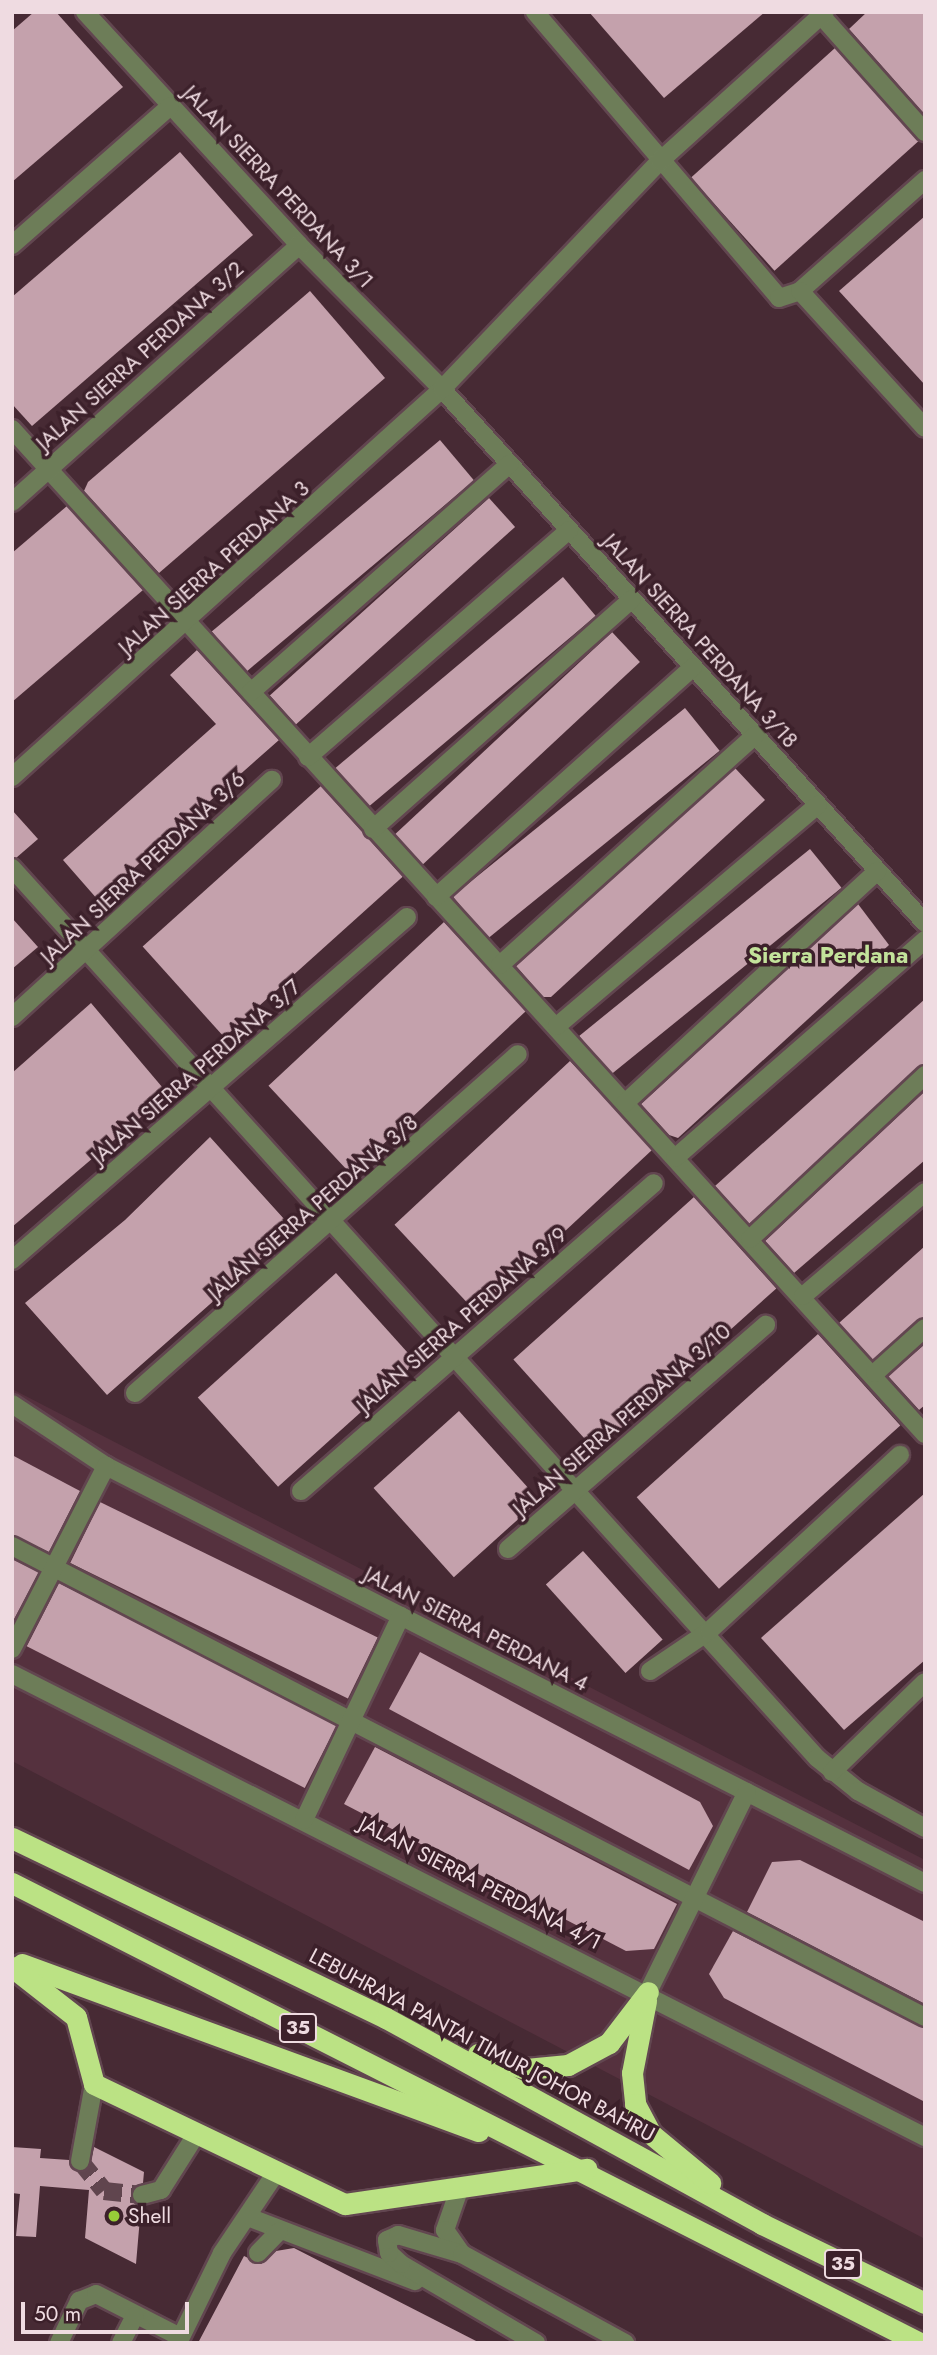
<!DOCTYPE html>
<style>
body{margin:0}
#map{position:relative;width:937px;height:2355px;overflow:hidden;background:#472a34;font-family:Jost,sans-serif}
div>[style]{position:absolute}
.built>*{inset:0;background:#55313e}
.building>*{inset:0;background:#c4a1ac;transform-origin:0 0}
.minor-tunnel>*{height:18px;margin-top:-9px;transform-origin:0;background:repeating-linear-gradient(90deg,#60454e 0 18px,transparent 0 27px)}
.roads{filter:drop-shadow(2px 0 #624650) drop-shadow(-2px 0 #624650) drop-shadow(0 2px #624650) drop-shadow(0 -2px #624650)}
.minor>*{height:18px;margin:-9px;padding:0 9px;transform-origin:9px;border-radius:9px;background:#6d7d58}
.highway>*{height:21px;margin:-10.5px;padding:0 10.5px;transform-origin:10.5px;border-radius:10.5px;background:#bbe284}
.dots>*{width:19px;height:19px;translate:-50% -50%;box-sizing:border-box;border:4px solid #3c202a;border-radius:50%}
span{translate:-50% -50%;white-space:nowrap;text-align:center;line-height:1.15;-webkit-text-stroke:7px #3c202a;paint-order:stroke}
.shield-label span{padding:2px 5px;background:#3c202a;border:2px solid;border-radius:5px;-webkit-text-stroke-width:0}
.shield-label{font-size:19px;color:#efdbe1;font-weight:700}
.street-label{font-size:21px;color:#efdbe1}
.poi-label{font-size:21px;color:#efdbe1}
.left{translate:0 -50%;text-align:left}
.neighbourhood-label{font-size:23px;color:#c3e39b;font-weight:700}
.frame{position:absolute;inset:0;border:14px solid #efdbe1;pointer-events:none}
.scale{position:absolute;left:21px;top:2302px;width:168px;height:32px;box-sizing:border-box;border:4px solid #efdbe1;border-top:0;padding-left:9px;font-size:21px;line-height:24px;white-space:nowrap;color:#efdbe1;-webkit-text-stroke:5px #3c202a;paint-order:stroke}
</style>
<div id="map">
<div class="built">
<div style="clip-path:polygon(12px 1389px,925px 1860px,925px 2239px,12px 1761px)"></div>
</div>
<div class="building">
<div style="clip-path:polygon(34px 12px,56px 12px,123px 87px,12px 182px,12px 31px)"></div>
<div style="clip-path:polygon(589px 12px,765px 12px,664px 98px)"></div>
<div style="clip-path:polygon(867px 12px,925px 12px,925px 115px,849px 29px)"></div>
<div style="left:835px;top:48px;width:125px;height:194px;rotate:48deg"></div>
<div style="clip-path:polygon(180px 152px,253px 235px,32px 426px,12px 404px,12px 297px)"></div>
<div style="clip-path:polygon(925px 216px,925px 385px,839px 291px)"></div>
<div style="clip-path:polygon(310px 291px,385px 378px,159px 573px,84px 491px,88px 482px)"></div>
<div style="left:440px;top:440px;width:53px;height:298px;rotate:50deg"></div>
<div style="left:489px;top:498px;width:39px;height:295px;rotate:48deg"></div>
<div style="clip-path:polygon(67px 506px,143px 590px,12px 702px,12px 553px)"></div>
<div style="left:563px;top:577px;width:51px;height:297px;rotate:50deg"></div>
<div style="left:612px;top:632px;width:41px;height:297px;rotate:47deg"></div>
<div style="clip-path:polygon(197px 650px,279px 740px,98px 900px,63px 860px,216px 724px,170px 675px)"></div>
<div style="left:685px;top:708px;width:55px;height:299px;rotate:51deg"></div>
<div style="clip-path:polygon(735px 768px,765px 800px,551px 997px,543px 997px,516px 966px)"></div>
<div style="left:321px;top:786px;width:122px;height:240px;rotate:48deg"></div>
<div style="clip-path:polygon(12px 810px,38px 839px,16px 858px,12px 857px)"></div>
<div style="left:810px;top:849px;width:50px;height:297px;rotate:51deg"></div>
<div style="clip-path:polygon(858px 904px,889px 945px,678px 1138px,669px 1135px,641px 1104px)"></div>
<div style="clip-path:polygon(12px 918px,38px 947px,12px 969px)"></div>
<div style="left:444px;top:922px;width:121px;height:240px;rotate:47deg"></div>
<div style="clip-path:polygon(925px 999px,925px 1064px,749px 1224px,715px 1186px)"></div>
<div style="clip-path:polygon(91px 1003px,168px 1094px,12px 1227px,12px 1073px)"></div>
<div style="left:570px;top:1061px;width:121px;height:240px;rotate:47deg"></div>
<div style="clip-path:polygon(925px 1091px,925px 1160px,794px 1273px,765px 1241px)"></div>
<div style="clip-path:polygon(210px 1137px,294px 1230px,107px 1395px,25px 1303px,125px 1220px)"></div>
<div style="left:694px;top:1197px;width:123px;height:243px;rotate:48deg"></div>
<div style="clip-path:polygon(925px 1246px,925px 1317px,873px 1360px,839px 1323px)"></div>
<div style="left:336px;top:1273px;width:120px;height:186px;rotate:48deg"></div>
<div style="left:818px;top:1334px;width:123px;height:244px;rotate:48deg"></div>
<div style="clip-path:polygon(925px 1344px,925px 1405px,919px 1410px,888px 1376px)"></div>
<div style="left:459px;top:1411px;width:120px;height:115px;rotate:48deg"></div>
<div style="clip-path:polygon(12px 1455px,80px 1491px,49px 1552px,12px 1535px)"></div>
<div style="clip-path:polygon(925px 1493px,925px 1660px,844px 1730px,761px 1638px)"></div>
<div style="left:100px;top:1502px;width:309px;height:68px;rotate:26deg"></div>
<div style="left:583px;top:1551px;width:119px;height:50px;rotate:48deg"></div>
<div style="clip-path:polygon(12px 1559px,39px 1572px,12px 1623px)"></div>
<div style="left:59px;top:1583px;width:312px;height:71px;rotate:27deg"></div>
<div style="clip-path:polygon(420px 1652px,700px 1802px,713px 1826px,689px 1870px,389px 1709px)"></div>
<div style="clip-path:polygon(375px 1747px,677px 1904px,654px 1949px,626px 1951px,344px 1804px)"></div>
<div style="clip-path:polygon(800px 1860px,925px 1922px,925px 2004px,747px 1912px,772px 1862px)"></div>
<div style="clip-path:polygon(733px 1931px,925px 2028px,925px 2102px,724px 1998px,709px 1974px)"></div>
<div style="clip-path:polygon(12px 2147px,41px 2149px,40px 2158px,69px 2160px,79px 2172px,89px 2168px,94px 2147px,144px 2172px,143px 2183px,131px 2193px,141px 2206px,136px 2264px,85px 2238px,89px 2190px,40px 2186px,36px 2237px,16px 2236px,20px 2194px,12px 2193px)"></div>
<div style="clip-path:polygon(294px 2248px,480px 2343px,198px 2343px,244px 2256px,261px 2264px,276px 2251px)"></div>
</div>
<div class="minor-tunnel">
<div style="left:80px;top:2161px;width:38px;rotate:51deg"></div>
<div style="left:104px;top:2191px;width:38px;rotate:6deg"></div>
</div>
<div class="roads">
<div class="minor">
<div style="left:85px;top:12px;width:316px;rotate:47.4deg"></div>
<div style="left:299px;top:245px;width:203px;rotate:45.2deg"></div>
<div style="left:442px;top:389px;width:720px;rotate:47.87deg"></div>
<div style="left:535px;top:12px;width:376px;rotate:49.5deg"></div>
<div style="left:779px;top:298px;width:22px;rotate:-18deg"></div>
<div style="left:800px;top:291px;width:167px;rotate:-41.6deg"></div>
<div style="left:818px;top:12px;width:161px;rotate:48.3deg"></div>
<div style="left:12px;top:245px;width:210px;rotate:-41.3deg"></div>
<div style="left:800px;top:291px;width:185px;rotate:47.6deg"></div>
<div style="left:12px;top:429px;width:1358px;rotate:47.75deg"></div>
<div style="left:12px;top:502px;width:385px;rotate:-41.8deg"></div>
<div style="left:251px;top:692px;width:345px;rotate:-41.4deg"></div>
<div style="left:308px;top:757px;width:346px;rotate:-41deg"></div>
<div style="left:12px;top:777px;width:579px;rotate:-42.06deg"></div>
<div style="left:442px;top:389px;width:315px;rotate:-46.3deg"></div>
<div style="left:660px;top:161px;width:222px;rotate:-42.1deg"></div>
<div style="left:373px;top:829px;width:346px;rotate:-41.6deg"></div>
<div style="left:12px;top:868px;width:1200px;rotate:47.87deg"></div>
<div style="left:817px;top:1758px;width:53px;rotate:38.8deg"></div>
<div style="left:858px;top:1791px;width:77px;rotate:28.9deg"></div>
<div style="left:436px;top:897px;width:345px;rotate:-41.8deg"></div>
<div style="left:500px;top:965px;width:343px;rotate:-42deg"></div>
<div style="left:12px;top:1017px;width:352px;rotate:-42.4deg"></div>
<div style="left:557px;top:1026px;width:342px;rotate:-40.3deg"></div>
<div style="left:625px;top:1103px;width:343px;rotate:-42.6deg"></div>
<div style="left:675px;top:1158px;width:332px;rotate:-41.1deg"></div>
<div style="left:750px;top:1239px;width:240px;rotate:-43.1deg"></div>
<div style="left:12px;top:1260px;width:523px;rotate:-40.97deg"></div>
<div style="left:803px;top:1296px;width:160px;rotate:-40.4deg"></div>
<div style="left:875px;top:1373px;width:67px;rotate:-42deg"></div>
<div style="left:135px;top:1393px;width:511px;rotate:-41.51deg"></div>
<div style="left:12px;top:1404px;width:113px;rotate:33.4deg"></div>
<div style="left:106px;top:1466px;width:919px;rotate:26.98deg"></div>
<div style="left:301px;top:1491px;width:468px;rotate:-41.1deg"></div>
<div style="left:12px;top:1546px;width:1027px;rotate:27.29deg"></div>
<div style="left:508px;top:1549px;width:342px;rotate:-41deg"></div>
<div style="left:12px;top:1649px;width:206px;rotate:-62.8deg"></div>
<div style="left:650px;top:1671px;width:71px;rotate:-34.1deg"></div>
<div style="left:709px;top:1631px;width:260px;rotate:-42.7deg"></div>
<div style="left:12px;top:1674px;width:1024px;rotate:26.89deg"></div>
<div style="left:832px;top:1772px;width:129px;rotate:-44.1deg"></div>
<div style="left:304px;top:1820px;width:226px;rotate:-64.6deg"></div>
<div style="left:648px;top:1992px;width:223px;rotate:-63.7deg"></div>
<div style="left:80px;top:2161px;width:78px;rotate:-79.7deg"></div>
<div style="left:460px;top:2187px;width:46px;rotate:109.2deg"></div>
<div style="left:445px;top:2230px;width:29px;rotate:55deg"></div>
<div style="left:142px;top:2195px;width:20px;rotate:-15deg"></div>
<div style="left:161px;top:2190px;width:67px;rotate:-57.7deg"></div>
<div style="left:248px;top:2217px;width:179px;rotate:21deg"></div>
<div style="left:258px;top:2253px;width:30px;rotate:-46deg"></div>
<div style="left:59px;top:2343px;width:47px;rotate:-64.5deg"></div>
<div style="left:79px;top:2301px;width:18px;rotate:-22deg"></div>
<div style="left:96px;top:2294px;width:94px;rotate:27.1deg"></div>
<div style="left:121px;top:2343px;width:30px;rotate:-63deg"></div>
<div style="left:178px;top:2343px;width:100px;rotate:-63.9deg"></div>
<div style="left:222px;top:2253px;width:99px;rotate:-56.1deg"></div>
<div style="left:536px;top:2343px;width:156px;rotate:-149.7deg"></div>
<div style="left:401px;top:2264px;width:16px;rotate:-137deg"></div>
<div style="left:389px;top:2253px;width:13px;rotate:-99deg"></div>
<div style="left:387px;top:2240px;width:12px;rotate:-24deg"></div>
<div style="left:398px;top:2235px;width:67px;rotate:16.5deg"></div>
<div style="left:462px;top:2254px;width:186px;rotate:28.6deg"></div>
</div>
<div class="highway">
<div style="left:12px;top:1838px;width:415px;rotate:25.7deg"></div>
<div style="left:386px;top:2018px;width:429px;rotate:28.7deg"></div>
<div style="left:762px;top:2224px;width:181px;rotate:25.9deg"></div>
<div style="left:12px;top:1883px;width:1018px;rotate:26.87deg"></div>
<div style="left:22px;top:1964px;width:486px;rotate:20.1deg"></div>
<div style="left:12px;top:1967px;width:81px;rotate:38deg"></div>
<div style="left:76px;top:2017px;width:69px;rotate:75deg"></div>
<div style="left:94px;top:2084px;width:278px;rotate:25.6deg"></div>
<div style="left:345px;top:2204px;width:244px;rotate:-8.3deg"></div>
<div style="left:646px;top:2001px;width:73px;rotate:101deg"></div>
<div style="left:632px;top:2073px;width:31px;rotate:84deg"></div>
<div style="left:635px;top:2104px;width:34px;rotate:62deg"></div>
<div style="left:651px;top:2134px;width:77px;rotate:39.7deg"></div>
<div style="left:478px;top:2054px;width:50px;rotate:17.4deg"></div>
<div style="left:526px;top:2069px;width:42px;rotate:-5.4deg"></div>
<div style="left:568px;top:2065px;width:47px;rotate:-28.2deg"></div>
<div style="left:609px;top:2043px;width:64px;rotate:-52.6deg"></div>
</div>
</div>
<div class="dots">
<div style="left:114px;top:2216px;background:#97cc38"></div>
</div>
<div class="shield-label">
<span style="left:298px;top:2028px">35</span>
<span style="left:843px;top:2264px">35</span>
</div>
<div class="street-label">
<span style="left:278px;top:187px;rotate:47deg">JALAN SIERRA PERDANA 3/1</span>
<span style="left:140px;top:356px;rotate:-42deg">JALAN SIERRA PERDANA 3/2</span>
<span style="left:214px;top:568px;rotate:-42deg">JALAN SIERRA PERDANA 3</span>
<span style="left:700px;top:641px;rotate:48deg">JALAN SIERRA PERDANA 3/18</span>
<span style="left:143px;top:868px;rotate:-43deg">JALAN SIERRA PERDANA 3/6</span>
<span style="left:196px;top:1072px;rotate:-41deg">JALAN SIERRA PERDANA 3/7</span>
<span style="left:313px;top:1208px;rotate:-41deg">JALAN SIERRA PERDANA 3/8</span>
<span style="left:462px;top:1320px;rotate:-41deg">JALAN SIERRA PERDANA 3/9</span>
<span style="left:622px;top:1420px;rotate:-41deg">JALAN SIERRA PERDANA 3/10</span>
<span style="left:476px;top:1629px;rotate:27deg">JALAN SIERRA PERDANA 4</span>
<span style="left:480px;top:1883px;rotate:27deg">JALAN SIERRA PERDANA 4/1</span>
<span style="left:482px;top:2045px;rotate:28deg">LEBUHRAYA PANTAI TIMUR JOHOR BAHRU</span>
</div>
<div class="poi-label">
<span class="left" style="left:128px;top:2216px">Shell</span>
</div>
<div class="neighbourhood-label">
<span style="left:828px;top:955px">Sierra Perdana</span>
</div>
<div class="frame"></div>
<div class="scale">50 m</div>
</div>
